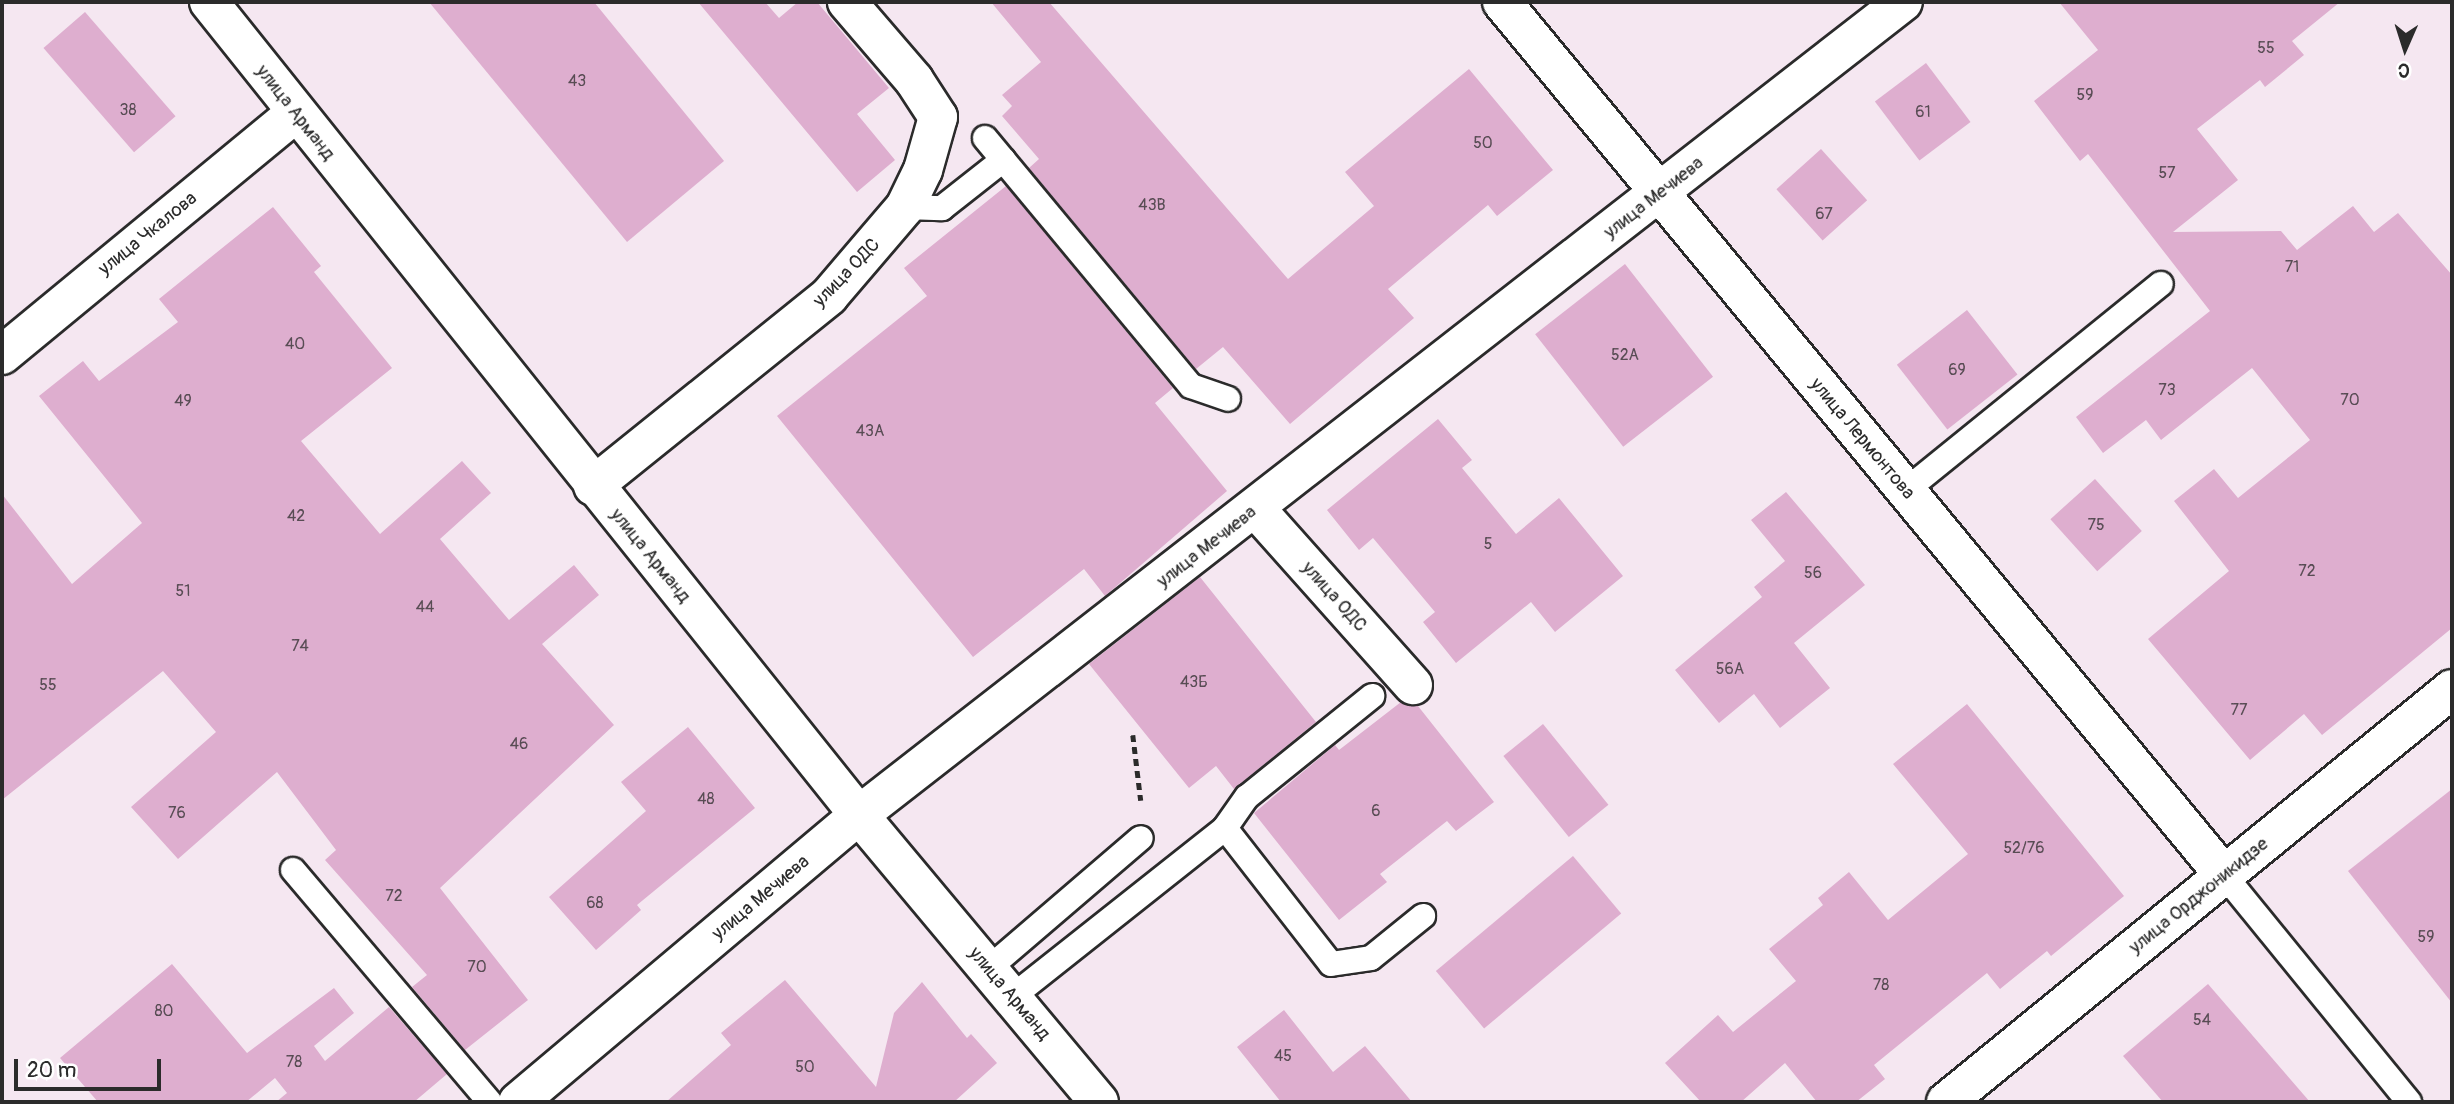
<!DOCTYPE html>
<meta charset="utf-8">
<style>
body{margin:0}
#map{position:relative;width:2454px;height:1104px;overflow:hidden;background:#f5e7f1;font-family:Pangolin,sans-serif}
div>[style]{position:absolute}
.building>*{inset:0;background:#deaecf;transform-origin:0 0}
.path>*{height:4.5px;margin-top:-2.25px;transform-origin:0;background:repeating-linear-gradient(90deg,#2b2b2b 0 7px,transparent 0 12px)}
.roads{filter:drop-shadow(2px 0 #2b2b2b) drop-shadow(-2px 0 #2b2b2b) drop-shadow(0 2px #2b2b2b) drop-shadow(0 -2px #2b2b2b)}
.lane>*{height:24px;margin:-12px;padding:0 12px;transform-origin:12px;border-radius:12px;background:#fff}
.street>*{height:38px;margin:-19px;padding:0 19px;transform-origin:19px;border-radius:19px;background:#fff}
span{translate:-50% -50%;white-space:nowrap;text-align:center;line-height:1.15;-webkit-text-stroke:7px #fff;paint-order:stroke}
.number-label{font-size:16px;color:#584c54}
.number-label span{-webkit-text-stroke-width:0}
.street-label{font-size:19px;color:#2b2b2b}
.frame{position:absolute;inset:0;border:4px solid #2b2b2b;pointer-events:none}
.north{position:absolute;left:2370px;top:14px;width:70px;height:70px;-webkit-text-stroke:5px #fff;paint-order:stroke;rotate:183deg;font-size:19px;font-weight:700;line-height:28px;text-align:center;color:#2b2b2b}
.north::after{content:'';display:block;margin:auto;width:24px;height:32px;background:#2b2b2b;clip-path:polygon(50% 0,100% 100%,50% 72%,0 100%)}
.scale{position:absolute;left:14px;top:1059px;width:147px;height:32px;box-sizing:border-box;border:4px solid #2b2b2b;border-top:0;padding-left:9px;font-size:21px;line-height:24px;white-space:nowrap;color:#2b2b2b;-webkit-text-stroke:5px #fff;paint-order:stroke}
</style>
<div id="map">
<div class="building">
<div style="clip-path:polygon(429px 2px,594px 2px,724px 161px,627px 242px)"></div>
<div style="clip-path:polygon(698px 2px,765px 2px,779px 18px,798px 2px,817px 2px,889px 88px,857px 114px,895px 160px,857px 192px)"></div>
<div style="clip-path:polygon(991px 2px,1049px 2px,1288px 279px,1374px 206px,1345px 172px,1469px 69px,1553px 170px,1497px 216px,1488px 205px,1388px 289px,1414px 318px,1290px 424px,1223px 347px,1196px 369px,1029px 168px,1039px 159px,1002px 116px,1012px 106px,1002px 95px,1041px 62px)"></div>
<div style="clip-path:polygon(2059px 2px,2340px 2px,2292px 41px,2304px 55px,2265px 87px,2260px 80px,2197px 129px,2238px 180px,2173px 232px,2281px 231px,2297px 250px,2353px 206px,2374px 232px,2398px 213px,2452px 275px,2452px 628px,2322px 735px,2304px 714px,2250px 760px,2148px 639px,2229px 571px,2174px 501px,2214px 469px,2238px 498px,2310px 440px,2252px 368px,2161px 440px,2146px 420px,2103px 453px,2076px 417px,2210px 311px,2088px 154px,2080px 161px,2034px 101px,2098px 50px)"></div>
<div style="left:85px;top:12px;width:138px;height:55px;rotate:49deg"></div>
<div style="left:1926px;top:63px;width:74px;height:64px;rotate:53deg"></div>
<div style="left:1821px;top:149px;width:69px;height:60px;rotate:48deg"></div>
<div style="clip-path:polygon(1006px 186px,1173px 388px,1155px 403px,1227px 491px,1105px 596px,1084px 569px,973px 657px,777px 416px,927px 296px,904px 268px)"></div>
<div style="clip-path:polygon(273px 207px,321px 266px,314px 272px,392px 368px,301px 441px,380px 534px,462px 461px,491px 493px,440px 539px,509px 620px,574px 565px,599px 595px,542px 644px,614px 725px,440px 888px,528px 1000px,465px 1050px,412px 987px,427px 975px,325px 860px,336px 850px,277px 772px,178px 859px,131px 807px,216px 732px,163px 671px,2px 800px,2px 494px,72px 584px,142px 523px,39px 396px,83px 361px,99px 381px,178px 322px,159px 299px)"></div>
<div style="left:1625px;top:264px;width:143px;height:114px;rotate:52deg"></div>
<div style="left:1967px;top:310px;width:82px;height:89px;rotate:52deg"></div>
<div style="clip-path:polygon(1438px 419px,1472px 460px,1462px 468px,1516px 534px,1559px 498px,1623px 576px,1555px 632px,1531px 602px,1456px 663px,1423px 622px,1435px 612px,1373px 538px,1359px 550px,1327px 510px)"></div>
<div style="left:2095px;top:479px;width:70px;height:60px;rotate:48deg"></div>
<div style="clip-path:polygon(1786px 492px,1865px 585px,1794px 643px,1830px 688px,1780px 728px,1754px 694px,1719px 723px,1675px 670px,1762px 597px,1754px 587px,1785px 561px,1751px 520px)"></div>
<div style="clip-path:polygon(1200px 577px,1316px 722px,1234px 789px,1216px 766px,1189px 788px,1089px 664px)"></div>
<div style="clip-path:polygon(1401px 702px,1418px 706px,1494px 802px,1456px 831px,1447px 821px,1380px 874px,1387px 882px,1339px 920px,1254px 813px,1335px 745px,1339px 750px)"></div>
<div style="clip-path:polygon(1967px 704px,2124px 896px,2051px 956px,2047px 951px,2000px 989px,1987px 973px,1874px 1065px,1885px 1079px,1856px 1102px,1817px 1102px,1785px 1063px,1741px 1102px,1701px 1102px,1665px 1063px,1718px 1015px,1733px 1032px,1796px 981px,1769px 949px,1823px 905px,1818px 898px,1849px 872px,1888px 920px,1968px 854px,1893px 764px)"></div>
<div style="left:1543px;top:724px;width:104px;height:51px;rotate:51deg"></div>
<div style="clip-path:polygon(688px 727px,755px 808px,637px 905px,641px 910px,596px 950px,549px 897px,646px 811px,621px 782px)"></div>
<div style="clip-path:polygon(2452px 789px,2452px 1003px,2348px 871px)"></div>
<div style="left:1573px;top:856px;width:75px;height:179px;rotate:50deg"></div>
<div style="clip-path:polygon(172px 964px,247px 1053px,334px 988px,354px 1013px,314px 1046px,325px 1061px,389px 1007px,447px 1074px,414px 1102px,276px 1102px,287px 1093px,275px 1078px,246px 1102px,98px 1102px,60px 1058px)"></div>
<div style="clip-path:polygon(785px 980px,876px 1087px,894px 1013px,922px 982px,967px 1038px,971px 1034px,997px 1063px,954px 1102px,666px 1102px,731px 1045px,721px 1033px)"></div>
<div style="clip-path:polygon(2208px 984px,2310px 1102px,2163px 1102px,2123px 1056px)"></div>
<div style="clip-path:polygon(1284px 1010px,1333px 1072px,1365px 1046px,1412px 1102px,1281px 1102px,1237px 1047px)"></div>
</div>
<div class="path">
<div style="left:1133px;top:735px;width:66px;rotate:83.1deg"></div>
</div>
<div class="roads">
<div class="lane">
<div style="left:985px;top:138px;width:322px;rotate:50.3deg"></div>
<div style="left:1191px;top:386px;width:39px;rotate:19deg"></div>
<div style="left:905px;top:207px;width:37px;rotate:2deg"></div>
<div style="left:942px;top:208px;width:78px;rotate:-38.2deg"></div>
<div style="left:1905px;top:491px;width:329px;rotate:-39deg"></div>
<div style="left:1225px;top:828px;width:172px;rotate:52.1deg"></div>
<div style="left:1331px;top:964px;width:40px;rotate:-8.5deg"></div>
<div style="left:1371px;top:958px;width:67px;rotate:-38.9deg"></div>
<div style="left:293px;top:870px;width:304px;rotate:49.7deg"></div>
<div style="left:2224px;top:875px;width:293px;rotate:50.8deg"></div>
<div style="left:988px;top:969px;width:201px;rotate:-40.6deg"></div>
<div style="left:1012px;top:997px;width:272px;rotate:-38.4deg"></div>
<div style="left:1225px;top:828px;width:38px;rotate:-55deg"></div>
<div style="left:1247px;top:797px;width:161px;rotate:-38.9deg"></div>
</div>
<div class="street">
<div style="left:209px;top:2px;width:1041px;rotate:51.36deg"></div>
<div style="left:859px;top:815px;width:374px;rotate:50.1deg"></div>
<div style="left:1502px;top:2px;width:1133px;rotate:50.41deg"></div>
<div style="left:2px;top:355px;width:379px;rotate:-39.5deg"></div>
<div style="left:593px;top:486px;width:303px;rotate:-38.8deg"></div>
<div style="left:829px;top:296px;width:117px;rotate:-49.5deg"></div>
<div style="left:905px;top:207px;width:41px;rotate:-64.1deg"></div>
<div style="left:923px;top:170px;width:55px;rotate:-74.2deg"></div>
<div style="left:938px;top:117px;width:44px;rotate:-123deg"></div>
<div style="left:914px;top:80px;width:103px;rotate:-130.7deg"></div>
<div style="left:1256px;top:509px;width:236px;rotate:48.3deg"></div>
<div style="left:518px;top:1102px;width:446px;rotate:-40.1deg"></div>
<div style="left:859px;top:815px;width:1323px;rotate:-37.91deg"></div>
<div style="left:1946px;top:1102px;width:653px;rotate:-39.22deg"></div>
</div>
</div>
<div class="number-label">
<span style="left:2266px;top:48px">55</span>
<span style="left:577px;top:81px">43</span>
<span style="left:2085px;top:95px">59</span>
<span style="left:128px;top:110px">38</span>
<span style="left:1923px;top:112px">61</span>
<span style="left:1483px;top:143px">50</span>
<span style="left:2167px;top:173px">57</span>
<span style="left:1152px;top:205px">43В</span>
<span style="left:1824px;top:214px">67</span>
<span style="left:2292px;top:267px">71</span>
<span style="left:295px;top:344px">40</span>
<span style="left:1625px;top:355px">52А</span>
<span style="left:1957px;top:370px">69</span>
<span style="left:2167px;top:390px">73</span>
<span style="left:2350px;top:400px">70</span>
<span style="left:183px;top:401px">49</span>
<span style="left:870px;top:431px">43А</span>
<span style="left:296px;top:516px">42</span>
<span style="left:2096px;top:525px">75</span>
<span style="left:1488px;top:544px">5</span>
<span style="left:2307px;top:571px">72</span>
<span style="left:1813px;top:573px">56</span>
<span style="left:183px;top:591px">51</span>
<span style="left:425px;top:607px">44</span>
<span style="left:300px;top:646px">74</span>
<span style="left:1730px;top:669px">56А</span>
<span style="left:1194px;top:682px">43Б</span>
<span style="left:48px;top:685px">55</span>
<span style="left:2239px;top:710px">77</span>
<span style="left:519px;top:744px">46</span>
<span style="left:706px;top:799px">48</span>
<span style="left:1376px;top:811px">6</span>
<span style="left:177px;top:813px">76</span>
<span style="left:2024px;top:848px">52/76</span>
<span style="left:394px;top:896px">72</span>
<span style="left:595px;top:903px">68</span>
<span style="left:2426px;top:937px">59</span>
<span style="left:477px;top:967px">70</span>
<span style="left:1881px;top:985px">78</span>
<span style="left:164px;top:1011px">80</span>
<span style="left:2202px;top:1020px">54</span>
<span style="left:1283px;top:1056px">45</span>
<span style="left:294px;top:1062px">78</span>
<span style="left:805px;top:1067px">50</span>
</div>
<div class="street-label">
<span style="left:295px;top:113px;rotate:52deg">улица Арманд</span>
<span style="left:1654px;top:198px;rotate:-38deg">улица Мечиева</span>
<span style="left:148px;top:234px;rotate:-39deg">улица Чкалова</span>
<span style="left:847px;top:273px;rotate:-46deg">улица ОДС</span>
<span style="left:1862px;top:439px;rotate:50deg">улица Лермонтова</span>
<span style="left:1207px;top:547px;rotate:-38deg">улица Мечиева</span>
<span style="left:650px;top:556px;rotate:51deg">улица Арманд</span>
<span style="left:1334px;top:597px;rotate:48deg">улица ОДС</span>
<span style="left:2199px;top:896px;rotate:-39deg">улица Орджоникидзе</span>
<span style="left:761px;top:898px;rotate:-40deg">улица Мечиева</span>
<span style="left:1009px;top:994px;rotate:50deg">улица Арманд</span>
</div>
<div class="frame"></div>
<div class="north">С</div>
<div class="scale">20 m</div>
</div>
